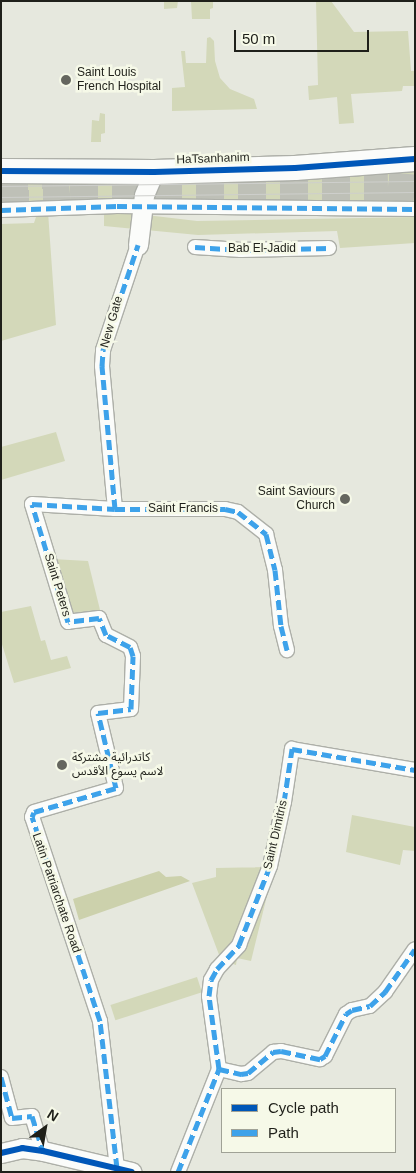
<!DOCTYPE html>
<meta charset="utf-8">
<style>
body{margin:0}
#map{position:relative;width:416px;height:1173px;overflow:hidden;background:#e6e8de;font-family:Helvetica,"Noto Sans Arabic",sans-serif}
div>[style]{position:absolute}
.green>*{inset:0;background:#d3d8b9;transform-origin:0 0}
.forest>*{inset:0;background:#ccd1ac}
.trunk-tunnel>*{height:28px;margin-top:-14px;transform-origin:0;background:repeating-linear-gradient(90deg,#bec0b7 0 28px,transparent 0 42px)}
.roads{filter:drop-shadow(1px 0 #adafa8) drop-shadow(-1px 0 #adafa8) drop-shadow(0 1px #adafa8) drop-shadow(0 -1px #adafa8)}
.pedestrian>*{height:14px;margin:-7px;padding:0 7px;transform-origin:7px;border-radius:7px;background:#fbfcfa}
.minor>*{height:19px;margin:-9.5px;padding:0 9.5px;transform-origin:9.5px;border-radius:9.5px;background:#fbfcfa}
.tertiary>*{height:24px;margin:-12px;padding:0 12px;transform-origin:12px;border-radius:12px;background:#fbfcfa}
.tram>*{height:1px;margin:-0.5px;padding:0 0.5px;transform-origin:0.5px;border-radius:0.5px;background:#cecfcc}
.quiet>*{height:5px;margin-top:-2.5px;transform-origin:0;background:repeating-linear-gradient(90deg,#3da2ea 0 10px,transparent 0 15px)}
.cycleway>*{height:6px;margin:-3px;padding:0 3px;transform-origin:3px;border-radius:3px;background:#0057b8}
.dots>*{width:14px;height:14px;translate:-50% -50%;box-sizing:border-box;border:2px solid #f6f9e8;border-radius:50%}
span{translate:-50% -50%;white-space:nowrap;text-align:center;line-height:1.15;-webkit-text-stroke:5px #f6f9e8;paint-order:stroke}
.poi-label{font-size:12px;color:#1f201a}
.left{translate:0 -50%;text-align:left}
.right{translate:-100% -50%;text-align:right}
.street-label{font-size:12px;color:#1f201a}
.frame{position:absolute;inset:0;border:2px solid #1f201a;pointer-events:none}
.legend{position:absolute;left:221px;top:1088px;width:175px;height:65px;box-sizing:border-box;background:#f6f9e8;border:1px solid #a0a296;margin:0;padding:6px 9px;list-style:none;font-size:15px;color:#1f201a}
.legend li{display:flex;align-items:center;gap:10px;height:25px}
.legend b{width:25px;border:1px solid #a0a296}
.north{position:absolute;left:20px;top:1103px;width:50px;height:50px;-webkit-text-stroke:4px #f6f9e8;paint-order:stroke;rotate:32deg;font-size:14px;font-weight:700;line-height:20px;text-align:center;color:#1f201a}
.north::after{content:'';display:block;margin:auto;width:18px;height:22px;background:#1f201a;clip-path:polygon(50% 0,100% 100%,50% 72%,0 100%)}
.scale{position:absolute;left:234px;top:30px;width:135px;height:22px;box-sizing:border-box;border:2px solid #1f201a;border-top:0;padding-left:6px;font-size:15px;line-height:18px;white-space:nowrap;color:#1f201a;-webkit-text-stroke:4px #f6f9e8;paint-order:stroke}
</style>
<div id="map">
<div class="green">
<div style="clip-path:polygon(164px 1px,178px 1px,177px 8px,164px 9px)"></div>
<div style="clip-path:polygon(191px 1px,213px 1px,213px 8px,210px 9px,210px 19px,192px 19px)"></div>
<div style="clip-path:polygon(316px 1px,331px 1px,354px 32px,408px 31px,411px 71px,415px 71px,415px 86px,403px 86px,402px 91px,351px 94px,354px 123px,339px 124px,337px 97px,309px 100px,308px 86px,318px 85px)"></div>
<div style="clip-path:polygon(210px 37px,214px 41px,215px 61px,220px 78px,230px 89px,254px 99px,257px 109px,172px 111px,172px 88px,185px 87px,181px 51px,185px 51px,186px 63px,206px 63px,207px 38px)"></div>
<div style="clip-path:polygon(100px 113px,105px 114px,105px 133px,101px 134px,101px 142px,91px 142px,92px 120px,99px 121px)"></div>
<div style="clip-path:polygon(415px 170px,415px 206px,1px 203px,1px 176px)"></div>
<div style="clip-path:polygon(104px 210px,197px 221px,415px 217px,415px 243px,340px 248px,337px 231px,198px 235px,104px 226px)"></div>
<div style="clip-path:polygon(38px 211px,48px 212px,56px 325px,1px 341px,1px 224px,34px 223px)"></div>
<div style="clip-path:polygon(56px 432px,65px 461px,1px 480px,1px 447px)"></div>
<div style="clip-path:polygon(52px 559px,88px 561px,101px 614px,70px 619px)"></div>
<div style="clip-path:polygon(31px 606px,41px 641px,45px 640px,51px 660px,67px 656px,71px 668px,14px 683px,1px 641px,1px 612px)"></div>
<div style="clip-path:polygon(352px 815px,415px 827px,415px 851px,403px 850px,400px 865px,346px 852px)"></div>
<div style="clip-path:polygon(274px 867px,251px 961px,237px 958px,236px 965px,221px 960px,192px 883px,216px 877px,216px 868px)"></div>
<div style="left:197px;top:977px;width:16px;height:91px;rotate:72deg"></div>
</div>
<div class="forest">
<div style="clip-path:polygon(159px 871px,166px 877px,181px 876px,190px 881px,79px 920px,73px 899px)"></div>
</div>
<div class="trunk-tunnel">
<div style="left:1px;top:197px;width:69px;rotate:-5deg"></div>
<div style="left:70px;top:191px;width:318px;rotate:-0.9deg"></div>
<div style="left:388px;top:186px;width:27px;rotate:6deg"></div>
</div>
<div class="roads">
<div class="pedestrian">
<div style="left:1px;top:210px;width:116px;rotate:-2deg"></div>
<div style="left:117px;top:206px;width:298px;rotate:0.6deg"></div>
<div style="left:195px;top:247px;width:46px;rotate:3.7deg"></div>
<div style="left:241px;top:250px;width:88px;rotate:-1.3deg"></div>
<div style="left:115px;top:509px;width:144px;rotate:-95.2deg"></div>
<div style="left:102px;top:366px;width:16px;rotate:-86deg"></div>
<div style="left:103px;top:350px;width:111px;rotate:-71.6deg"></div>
<div style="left:219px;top:1069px;width:23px;rotate:13deg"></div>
<div style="left:241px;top:1074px;width:7px;rotate:-8deg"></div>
<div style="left:248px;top:1073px;width:33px;rotate:-40deg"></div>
<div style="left:273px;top:1052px;width:8px;rotate:-7deg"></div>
<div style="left:281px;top:1051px;width:40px;rotate:12deg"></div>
<div style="left:320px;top:1059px;width:6px;rotate:-31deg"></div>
<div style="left:325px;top:1056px;width:47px;rotate:-63.4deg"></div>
<div style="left:346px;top:1014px;width:7px;rotate:-34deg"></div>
<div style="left:352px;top:1010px;width:18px;rotate:-13deg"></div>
<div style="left:370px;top:1006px;width:21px;rotate:-43deg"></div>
<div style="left:385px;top:992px;width:52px;rotate:-55.1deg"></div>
<div style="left:1px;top:1077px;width:42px;rotate:75deg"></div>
<div style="left:12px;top:1118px;width:20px;rotate:-6deg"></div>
<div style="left:32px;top:1116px;width:37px;rotate:73deg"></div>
<div style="left:117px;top:1168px;width:148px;rotate:-96.6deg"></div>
<div style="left:100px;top:1021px;width:215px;rotate:-108.4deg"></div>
<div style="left:32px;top:817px;width:5px;rotate:-68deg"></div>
<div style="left:34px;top:812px;width:85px;rotate:-16.3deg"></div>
<div style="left:116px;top:788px;width:77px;rotate:-103.5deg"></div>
<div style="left:98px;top:713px;width:33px;rotate:-7deg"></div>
<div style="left:131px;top:709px;width:53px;rotate:-87.8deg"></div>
<div style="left:133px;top:656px;width:9px;rotate:-108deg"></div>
<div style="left:130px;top:647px;width:27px;rotate:-153deg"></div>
<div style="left:106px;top:635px;width:18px;rotate:-112deg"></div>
<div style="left:99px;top:618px;width:31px;rotate:173deg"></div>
<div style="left:68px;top:622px;width:123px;rotate:-107deg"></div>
<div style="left:32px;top:504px;width:83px;rotate:3.4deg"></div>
<div style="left:115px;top:509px;width:110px"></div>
<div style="left:225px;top:509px;width:13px;rotate:13deg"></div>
<div style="left:238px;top:512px;width:36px;rotate:38deg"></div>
<div style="left:266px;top:534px;width:37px;rotate:76deg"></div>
<div style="left:275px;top:570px;width:56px;rotate:83.9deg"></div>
<div style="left:281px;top:626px;width:25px;rotate:76deg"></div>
<div style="left:178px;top:1172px;width:111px;rotate:-68.3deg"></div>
<div style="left:219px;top:1069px;width:74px;rotate:-97.8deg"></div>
<div style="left:209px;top:996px;width:16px;rotate:-83deg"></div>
<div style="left:211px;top:980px;width:13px;rotate:-61deg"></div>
<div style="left:217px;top:969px;width:33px;rotate:-47deg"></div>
<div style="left:239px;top:945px;width:85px;rotate:-68.6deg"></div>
<div style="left:270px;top:866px;width:66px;rotate:-77.7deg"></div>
<div style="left:284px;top:802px;width:54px;rotate:-81.4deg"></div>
<div style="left:292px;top:749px;width:125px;rotate:9.7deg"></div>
</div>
<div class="minor">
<div style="left:138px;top:245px;width:50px;rotate:-83.2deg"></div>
<div style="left:144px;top:195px;width:25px;rotate:-67deg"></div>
<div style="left:1px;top:1153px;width:22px;rotate:-13deg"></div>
<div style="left:22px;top:1148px;width:21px;rotate:8deg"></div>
<div style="left:43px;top:1151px;width:91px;rotate:13.3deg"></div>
</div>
<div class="tertiary">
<div style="left:1px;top:171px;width:153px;rotate:0.4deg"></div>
<div style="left:154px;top:172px;width:141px;rotate:-1.6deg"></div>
<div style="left:295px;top:168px;width:120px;rotate:-4.3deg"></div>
</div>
</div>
<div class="tram">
<div style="left:1px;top:186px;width:414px;rotate:-0.7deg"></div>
<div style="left:1px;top:197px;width:414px;rotate:-0.7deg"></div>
</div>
<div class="quiet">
<div style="left:1px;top:210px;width:116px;rotate:-2deg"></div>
<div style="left:117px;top:206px;width:298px;rotate:0.6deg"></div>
<div style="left:195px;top:247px;width:46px;rotate:3.7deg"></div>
<div style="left:241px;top:250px;width:88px;rotate:-1.3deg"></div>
<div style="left:115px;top:509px;width:144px;rotate:-95.2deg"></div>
<div style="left:102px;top:366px;width:16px;rotate:-86deg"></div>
<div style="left:103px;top:350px;width:111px;rotate:-71.6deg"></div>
<div style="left:219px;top:1069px;width:23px;rotate:13deg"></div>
<div style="left:241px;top:1074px;width:7px;rotate:-8deg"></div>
<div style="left:248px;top:1073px;width:33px;rotate:-40deg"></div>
<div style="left:273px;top:1052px;width:8px;rotate:-7deg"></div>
<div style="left:281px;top:1051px;width:40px;rotate:12deg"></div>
<div style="left:320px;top:1059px;width:6px;rotate:-31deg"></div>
<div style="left:325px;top:1056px;width:47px;rotate:-63.4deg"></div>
<div style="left:346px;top:1014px;width:7px;rotate:-34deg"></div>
<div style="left:352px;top:1010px;width:18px;rotate:-13deg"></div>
<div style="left:370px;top:1006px;width:21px;rotate:-43deg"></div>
<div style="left:385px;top:992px;width:52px;rotate:-55.1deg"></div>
<div style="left:1px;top:1077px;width:42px;rotate:75deg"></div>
<div style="left:12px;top:1118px;width:20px;rotate:-6deg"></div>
<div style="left:32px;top:1116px;width:37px;rotate:73deg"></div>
<div style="left:117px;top:1168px;width:148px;rotate:-96.6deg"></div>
<div style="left:100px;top:1021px;width:215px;rotate:-108.4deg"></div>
<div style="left:32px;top:817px;width:5px;rotate:-68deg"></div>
<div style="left:34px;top:812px;width:85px;rotate:-16.3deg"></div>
<div style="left:116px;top:788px;width:77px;rotate:-103.5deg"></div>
<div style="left:98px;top:713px;width:33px;rotate:-7deg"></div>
<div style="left:131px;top:709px;width:53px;rotate:-87.8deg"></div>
<div style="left:133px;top:656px;width:9px;rotate:-108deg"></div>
<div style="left:130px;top:647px;width:27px;rotate:-153deg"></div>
<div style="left:106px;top:635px;width:18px;rotate:-112deg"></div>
<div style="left:99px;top:618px;width:31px;rotate:173deg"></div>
<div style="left:68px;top:622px;width:123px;rotate:-107deg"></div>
<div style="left:32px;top:504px;width:83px;rotate:3.4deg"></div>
<div style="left:115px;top:509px;width:110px"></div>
<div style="left:225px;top:509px;width:13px;rotate:13deg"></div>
<div style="left:238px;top:512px;width:36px;rotate:38deg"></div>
<div style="left:266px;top:534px;width:37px;rotate:76deg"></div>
<div style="left:275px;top:570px;width:56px;rotate:83.9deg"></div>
<div style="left:281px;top:626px;width:25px;rotate:76deg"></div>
<div style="left:178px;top:1172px;width:111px;rotate:-68.3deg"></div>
<div style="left:219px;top:1069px;width:74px;rotate:-97.8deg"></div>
<div style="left:209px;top:996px;width:16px;rotate:-83deg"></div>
<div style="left:211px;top:980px;width:13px;rotate:-61deg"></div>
<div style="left:217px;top:969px;width:33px;rotate:-47deg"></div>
<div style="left:239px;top:945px;width:85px;rotate:-68.6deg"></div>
<div style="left:270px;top:866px;width:66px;rotate:-77.7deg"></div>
<div style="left:284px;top:802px;width:54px;rotate:-81.4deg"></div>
<div style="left:292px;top:749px;width:125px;rotate:9.7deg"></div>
</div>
<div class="cycleway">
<div style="left:1px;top:171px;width:153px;rotate:0.4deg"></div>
<div style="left:154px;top:172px;width:141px;rotate:-1.6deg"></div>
<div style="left:295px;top:168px;width:120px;rotate:-4.3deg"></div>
<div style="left:1px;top:1153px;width:22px;rotate:-13deg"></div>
<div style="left:22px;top:1148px;width:21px;rotate:8deg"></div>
<div style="left:43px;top:1151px;width:91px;rotate:13.3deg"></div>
</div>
<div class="dots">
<div style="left:66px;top:80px;background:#65665f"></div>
<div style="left:345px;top:499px;background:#65665f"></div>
<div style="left:62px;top:765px;background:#65665f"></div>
</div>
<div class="poi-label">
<span class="left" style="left:77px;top:80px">Saint Louis<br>French Hospital</span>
<span class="right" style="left:335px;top:499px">Saint Saviours<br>Church</span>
<span class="left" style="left:72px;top:765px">كاتدرائية مشتركة<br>لاسم يسوع الأقدس</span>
</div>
<div class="street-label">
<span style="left:213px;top:159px;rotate:-2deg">HaTsanhanim</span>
<span style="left:262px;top:249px">Bab El-Jadid</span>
<span style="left:112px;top:322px;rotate:-74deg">New Gate</span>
<span style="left:183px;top:509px">Saint Francis</span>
<span style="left:57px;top:585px;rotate:73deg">Saint Peters</span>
<span style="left:276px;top:835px;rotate:-77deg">Saint Dimitris</span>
<span style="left:56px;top:893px;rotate:71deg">Latin Patriarchate Road</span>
</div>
<div class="frame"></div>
<ul class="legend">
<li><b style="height:6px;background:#0057b8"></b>Cycle path</li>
<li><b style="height:6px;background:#3da2ea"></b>Path</li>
</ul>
<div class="north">N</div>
<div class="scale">50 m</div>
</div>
